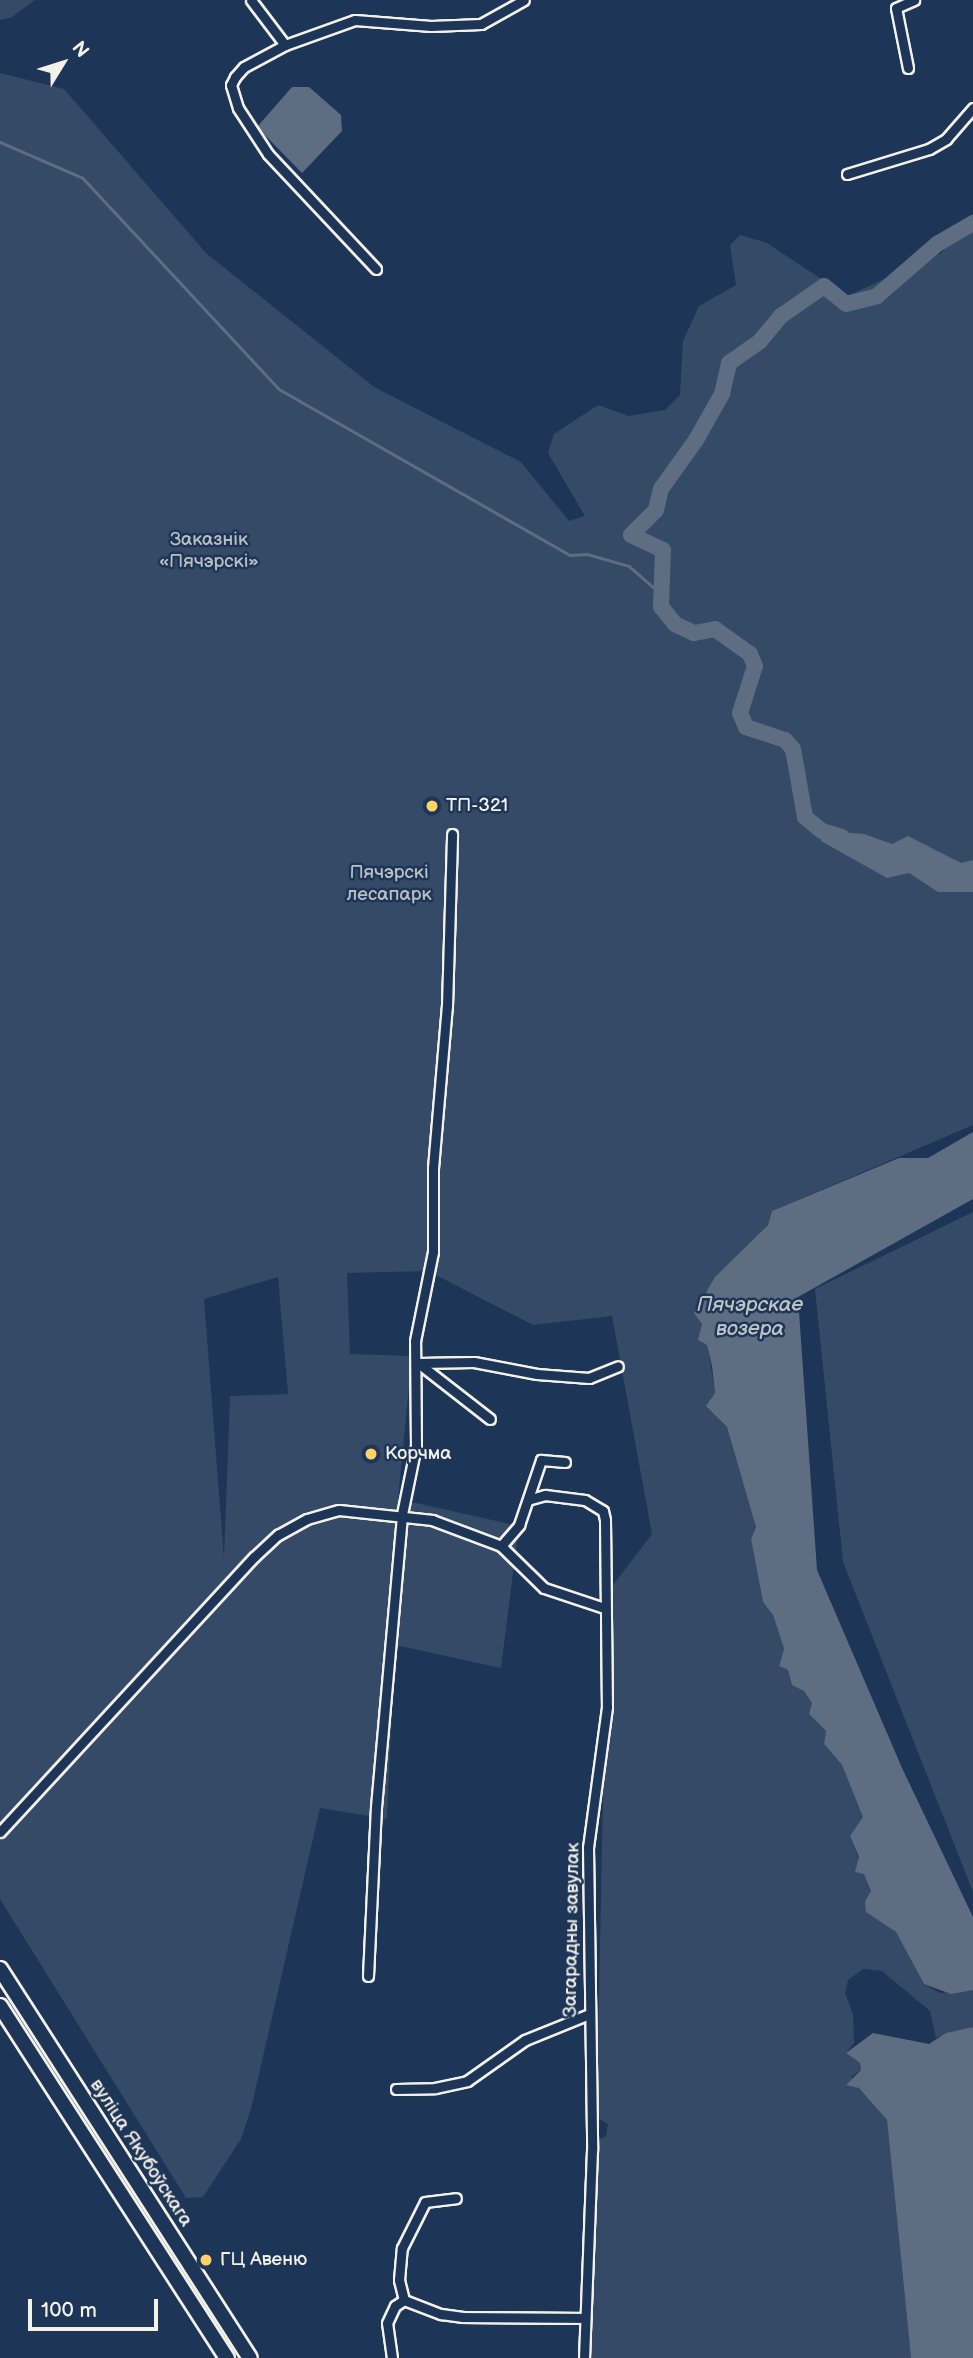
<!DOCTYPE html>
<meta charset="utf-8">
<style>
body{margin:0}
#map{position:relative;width:973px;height:2358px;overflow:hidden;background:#1d3557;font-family:"Balsamiq Sans",sans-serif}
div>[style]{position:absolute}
.green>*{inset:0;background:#354a67}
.water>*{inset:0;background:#5e6d82}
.stream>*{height:2.5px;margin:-1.25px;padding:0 1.25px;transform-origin:1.25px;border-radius:1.25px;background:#5e6d82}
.river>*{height:16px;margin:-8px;padding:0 8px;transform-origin:8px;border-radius:8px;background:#5e6d82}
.roads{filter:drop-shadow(2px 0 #f4f1e8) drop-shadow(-2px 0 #f4f1e8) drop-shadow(0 2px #f4f1e8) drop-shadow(0 -2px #f4f1e8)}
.minor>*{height:9px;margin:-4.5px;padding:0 4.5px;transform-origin:4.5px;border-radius:4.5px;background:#1d3557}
.primary>*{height:14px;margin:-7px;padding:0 7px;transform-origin:7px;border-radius:7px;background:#1d3557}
.dots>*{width:19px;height:19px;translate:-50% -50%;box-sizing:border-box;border:4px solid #1d3557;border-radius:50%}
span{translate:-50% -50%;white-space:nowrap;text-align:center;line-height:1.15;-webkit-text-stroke:5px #1d3557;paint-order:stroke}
.park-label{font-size:19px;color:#bbbfc1}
.poi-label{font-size:19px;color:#f4f1e8}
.left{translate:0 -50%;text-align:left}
.street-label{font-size:19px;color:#f4f1e8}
.water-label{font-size:21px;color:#c0c3c4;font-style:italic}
.north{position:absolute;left:28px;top:28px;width:70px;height:70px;-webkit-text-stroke:5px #1d3557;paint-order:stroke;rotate:52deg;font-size:19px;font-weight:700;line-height:28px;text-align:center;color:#f4f1e8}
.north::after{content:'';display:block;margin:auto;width:24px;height:32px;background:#f4f1e8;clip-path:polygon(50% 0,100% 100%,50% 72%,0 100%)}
.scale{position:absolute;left:28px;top:2299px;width:130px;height:32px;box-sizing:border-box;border:4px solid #f4f1e8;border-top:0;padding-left:9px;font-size:21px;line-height:24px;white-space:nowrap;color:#f4f1e8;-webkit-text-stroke:5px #1d3557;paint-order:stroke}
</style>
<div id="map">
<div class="green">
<div style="clip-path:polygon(0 0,35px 0,12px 17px,0 20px)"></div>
<div style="clip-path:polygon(evenodd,0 73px,64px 89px,206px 253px,374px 387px,521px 462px,569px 521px,585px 516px,548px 453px,554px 434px,598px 405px,629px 416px,665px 410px,680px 395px,683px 341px,699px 306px,736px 285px,730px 245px,740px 235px,767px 243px,847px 296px,941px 253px,973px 215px,973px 1125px,772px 1211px,768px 1225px,700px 1298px,715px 1393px,707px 1406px,727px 1427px,746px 1488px,756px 1527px,751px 1539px,763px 1602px,773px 1615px,784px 1649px,779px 1666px,788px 1670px,813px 1703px,809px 1714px,826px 1731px,824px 1744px,842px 1765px,864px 1818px,850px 1836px,871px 1891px,865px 1901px,896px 1932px,924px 1984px,940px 1993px,973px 1990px,973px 2027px,936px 2038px,930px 2011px,882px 1971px,863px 1969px,848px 1980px,845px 1993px,853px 2014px,854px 2043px,846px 2053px,860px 2063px,861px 2070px,851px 2077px,887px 2120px,911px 2358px,590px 2358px,598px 2140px,606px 2136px,608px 2124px,599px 2119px,597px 2098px,607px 1593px,652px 1534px,612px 1316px,533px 1325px,428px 1271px,347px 1273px,350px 1354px,412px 1356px,398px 1499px,519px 1526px,501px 1668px,395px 1645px,387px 1819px,320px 1808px,251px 2109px,241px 2139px,203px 2197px,186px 2198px,0 1899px,0 73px,278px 1277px,288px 1394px,230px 1396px,224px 1558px,204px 1299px,278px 1277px)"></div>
<div style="clip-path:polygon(973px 1212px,973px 1892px,843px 1562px,815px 1289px)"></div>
<div style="clip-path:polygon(0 1987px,182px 2270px,216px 2322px,180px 2272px)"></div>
</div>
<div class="water">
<div style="clip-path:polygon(292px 87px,309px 87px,341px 115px,342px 131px,302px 173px,257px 127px)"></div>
<div style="clip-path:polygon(822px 831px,864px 834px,892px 844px,908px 836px,961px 863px,973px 860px,973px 892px,938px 892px,909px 873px,887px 878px,821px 841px)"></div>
<div style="clip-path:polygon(973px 1132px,973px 1199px,798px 1297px,817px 1570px,902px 1768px,973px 1917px,973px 1990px,951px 1994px,924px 1984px,896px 1932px,866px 1912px,865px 1901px,871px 1891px,864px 1874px,855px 1872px,859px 1857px,850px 1836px,863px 1817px,842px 1765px,824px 1744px,826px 1731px,809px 1714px,812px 1703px,804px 1691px,792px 1685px,788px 1670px,779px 1666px,784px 1649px,773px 1615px,763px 1602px,751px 1539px,756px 1527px,727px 1427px,706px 1406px,715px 1393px,712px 1366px,707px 1345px,698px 1340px,702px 1324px,694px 1313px,715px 1277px,768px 1225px,772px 1211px,899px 1158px,928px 1158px)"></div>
<div style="clip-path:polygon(973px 2027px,973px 2358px,911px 2358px,887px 2120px,859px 2088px,846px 2085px,861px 2070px,860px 2063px,846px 2053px,873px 2033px,929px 2044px,946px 2033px)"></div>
</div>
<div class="stream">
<div style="left:0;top:142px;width:90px;rotate:23.4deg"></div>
<div style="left:83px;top:178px;width:288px;rotate:47.1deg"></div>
<div style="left:279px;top:389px;width:335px;rotate:29.7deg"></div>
<div style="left:570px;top:555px;width:17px;rotate:-3deg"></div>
<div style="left:587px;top:554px;width:44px;rotate:15.9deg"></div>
<div style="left:629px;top:566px;width:40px;rotate:41deg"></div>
</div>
<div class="river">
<div style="left:842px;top:837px;width:21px;rotate:-163deg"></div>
<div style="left:822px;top:831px;width:22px;rotate:-141deg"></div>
<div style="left:805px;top:817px;width:69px;rotate:-100deg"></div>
<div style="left:793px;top:749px;width:12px;rotate:-132deg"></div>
<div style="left:785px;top:740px;width:41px;rotate:-161.6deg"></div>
<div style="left:746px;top:727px;width:15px;rotate:-113deg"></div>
<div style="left:740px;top:713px;width:49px;rotate:-72.3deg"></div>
<div style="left:755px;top:666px;width:13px;rotate:-113deg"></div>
<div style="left:750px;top:654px;width:43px;rotate:-144.5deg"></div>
<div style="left:715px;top:629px;width:21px;rotate:169deg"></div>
<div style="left:694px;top:633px;width:21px;rotate:-155deg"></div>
<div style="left:675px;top:624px;width:22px;rotate:-129deg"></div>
<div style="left:661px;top:607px;width:57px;rotate:-88deg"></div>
<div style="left:663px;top:550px;width:35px;rotate:-155deg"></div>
<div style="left:631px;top:535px;width:35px;rotate:-45deg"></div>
<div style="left:656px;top:510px;width:22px;rotate:-77deg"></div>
<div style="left:661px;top:489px;width:60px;rotate:-54.5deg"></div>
<div style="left:696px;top:440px;width:53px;rotate:-60.5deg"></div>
<div style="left:722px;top:394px;width:32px;rotate:-77deg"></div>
<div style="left:729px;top:363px;width:38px;rotate:-35deg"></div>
<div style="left:760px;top:341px;width:33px;rotate:-50deg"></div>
<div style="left:781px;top:316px;width:52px;rotate:-34.9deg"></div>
<div style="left:824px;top:286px;width:28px;rotate:39deg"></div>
<div style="left:846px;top:304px;width:32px;rotate:-14deg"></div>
<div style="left:877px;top:296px;width:79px;rotate:-40.9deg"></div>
<div style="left:937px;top:244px;width:42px;rotate:-30.3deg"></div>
</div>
<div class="roads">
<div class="minor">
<div style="left:251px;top:0;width:56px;rotate:52.9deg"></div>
<div style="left:908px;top:68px;width:61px;rotate:-101.3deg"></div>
<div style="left:896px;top:8px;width:20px;rotate:-24deg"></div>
<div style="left:847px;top:174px;width:86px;rotate:-17deg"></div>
<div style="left:929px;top:149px;width:20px;rotate:-30deg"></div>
<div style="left:946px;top:139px;width:41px;rotate:-48.9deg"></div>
<div style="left:376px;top:269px;width:158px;rotate:-133.2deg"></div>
<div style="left:268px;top:154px;width:55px;rotate:-123.1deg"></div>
<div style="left:238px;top:108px;width:24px;rotate:-107deg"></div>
<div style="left:231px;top:85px;width:9px;rotate:-63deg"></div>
<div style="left:235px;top:77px;width:13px;rotate:-48deg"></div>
<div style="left:244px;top:67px;width:47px;rotate:-28.2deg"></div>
<div style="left:285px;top:45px;width:74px;rotate:-19.7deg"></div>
<div style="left:355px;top:20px;width:76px;rotate:4.5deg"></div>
<div style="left:431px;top:26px;width:50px;rotate:-2.3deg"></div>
<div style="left:481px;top:24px;width:49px;rotate:-29.2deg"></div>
<div style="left:418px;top:1363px;width:56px;rotate:-1deg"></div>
<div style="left:474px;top:1362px;width:64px;rotate:10.8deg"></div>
<div style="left:537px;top:1374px;width:52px;rotate:4.4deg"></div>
<div style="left:589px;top:1378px;width:31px;rotate:-22deg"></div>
<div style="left:418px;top:1363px;width:91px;rotate:37.9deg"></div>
<div style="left:531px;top:1499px;width:15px;rotate:-16deg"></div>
<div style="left:545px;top:1495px;width:40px;rotate:7.1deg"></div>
<div style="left:585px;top:1500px;width:21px;rotate:31deg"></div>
<div style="left:603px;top:1511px;width:9px;rotate:77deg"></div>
<div style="left:605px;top:1520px;width:187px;rotate:89.4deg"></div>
<div style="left:607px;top:1707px;width:141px;rotate:97.7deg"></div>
<div style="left:588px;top:1847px;width:303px;rotate:89.2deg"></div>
<div style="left:592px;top:2150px;width:208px;rotate:92.2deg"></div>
<div style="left:501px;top:1546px;width:28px;rotate:-49deg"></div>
<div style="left:519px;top:1525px;width:69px;rotate:-71.3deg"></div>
<div style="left:541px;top:1460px;width:24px;rotate:5deg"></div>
<div style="left:0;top:1832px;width:374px;rotate:-47.3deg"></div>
<div style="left:254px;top:1557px;width:33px;rotate:-43deg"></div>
<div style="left:278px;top:1535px;width:33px;rotate:-29deg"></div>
<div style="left:307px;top:1519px;width:33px;rotate:-16deg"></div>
<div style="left:339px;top:1510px;width:94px;rotate:6.1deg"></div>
<div style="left:432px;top:1520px;width:74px;rotate:20.6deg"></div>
<div style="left:501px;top:1546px;width:60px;rotate:44.3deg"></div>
<div style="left:544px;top:1588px;width:63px;rotate:18.4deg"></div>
<div style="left:368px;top:1976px;width:169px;rotate:-87.3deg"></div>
<div style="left:376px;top:1807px;width:294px;rotate:-84.9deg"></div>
<div style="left:402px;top:1514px;width:69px;rotate:-78.4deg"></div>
<div style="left:416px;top:1446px;width:105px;rotate:-90.5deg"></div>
<div style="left:415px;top:1341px;width:91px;rotate:-78.6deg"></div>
<div style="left:433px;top:1252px;width:84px;rotate:-90deg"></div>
<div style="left:433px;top:1168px;width:163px;rotate:-85.1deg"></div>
<div style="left:447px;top:1006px;width:172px;rotate:-88.3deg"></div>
<div style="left:396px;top:2089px;width:39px;rotate:-1deg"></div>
<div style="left:435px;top:2088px;width:33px;rotate:-12deg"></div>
<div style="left:467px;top:2081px;width:71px;rotate:-35.3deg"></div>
<div style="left:525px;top:2040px;width:67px;rotate:-22deg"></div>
<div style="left:404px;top:2300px;width:21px;rotate:-104deg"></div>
<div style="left:399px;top:2280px;width:32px;rotate:-85deg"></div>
<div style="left:402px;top:2248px;width:51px;rotate:-63.4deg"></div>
<div style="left:425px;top:2202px;width:31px;rotate:-7deg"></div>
<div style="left:392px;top:2358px;width:35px;rotate:-98deg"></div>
<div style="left:387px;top:2323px;width:19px;rotate:-65deg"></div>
<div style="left:395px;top:2306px;width:11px;rotate:-34deg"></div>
<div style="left:404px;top:2300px;width:40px;rotate:21deg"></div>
<div style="left:441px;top:2314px;width:22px;rotate:8deg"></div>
<div style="left:463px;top:2317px;width:122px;rotate:0.5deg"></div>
</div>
<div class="primary">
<div style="left:0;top:1969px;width:462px;rotate:57.3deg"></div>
<div style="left:0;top:2006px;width:419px;rotate:57.2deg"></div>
</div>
</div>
<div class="dots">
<div style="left:432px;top:806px;background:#ffd166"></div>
<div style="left:371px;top:1454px;background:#ffd166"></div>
<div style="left:206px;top:2260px;background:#ffd166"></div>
</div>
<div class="park-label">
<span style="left:209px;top:551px">Заказнік<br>«Пячэрскі»</span>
<span style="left:389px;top:884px">Пячэрскі<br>лесапарк</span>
</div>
<div class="poi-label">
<span class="left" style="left:446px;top:806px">ТП-321</span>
<span class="left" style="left:385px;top:1454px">Корчма</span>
<span class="left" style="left:220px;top:2260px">ГЦ Авеню</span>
</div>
<div class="street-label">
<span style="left:572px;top:1930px;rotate:-89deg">Загарадны завулак</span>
<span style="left:141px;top:2153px;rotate:57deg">вуліца Якубоўскага</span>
</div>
<div class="water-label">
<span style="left:750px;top:1317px">Пячэрскае<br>возера</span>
</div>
<div class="north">N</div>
<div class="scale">100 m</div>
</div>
